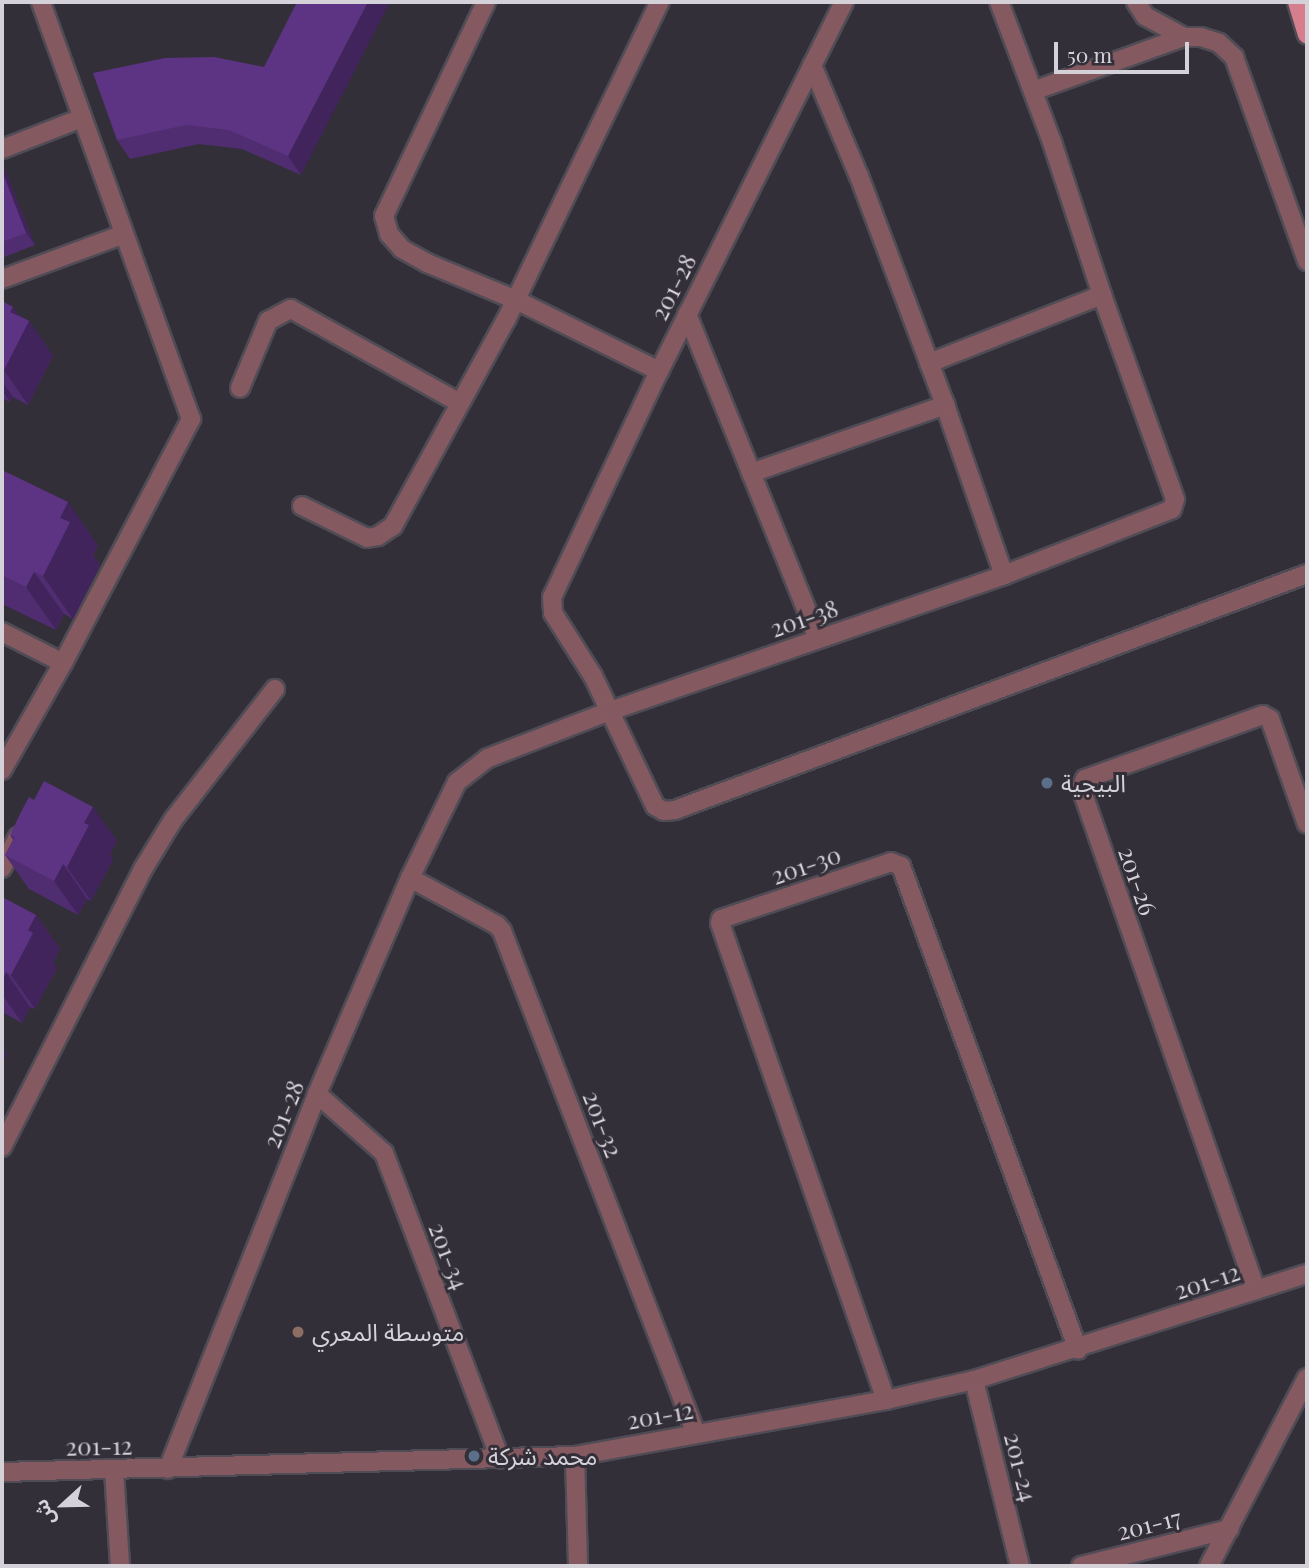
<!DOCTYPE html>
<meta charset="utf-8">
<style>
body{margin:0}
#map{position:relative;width:1309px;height:1568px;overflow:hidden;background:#332f39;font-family:"Playfair Display","Noto Sans Arabic",serif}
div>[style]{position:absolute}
.roads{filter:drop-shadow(2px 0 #504c56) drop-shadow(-2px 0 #504c56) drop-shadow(0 2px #504c56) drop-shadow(0 -2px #504c56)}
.minor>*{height:18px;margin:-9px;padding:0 9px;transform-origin:9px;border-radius:9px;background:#855960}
.major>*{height:18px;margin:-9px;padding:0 9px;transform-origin:9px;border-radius:9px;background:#d67e8e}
.wall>*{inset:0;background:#502d71}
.shaded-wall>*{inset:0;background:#41245c}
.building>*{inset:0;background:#5d3483}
.dots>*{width:19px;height:19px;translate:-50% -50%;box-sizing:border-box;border:4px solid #332f39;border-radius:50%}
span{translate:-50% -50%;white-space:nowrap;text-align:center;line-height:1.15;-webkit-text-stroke:6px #332f39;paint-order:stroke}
.street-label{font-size:24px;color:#d4d1d8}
.poi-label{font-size:24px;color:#d4d1d8}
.left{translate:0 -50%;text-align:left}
.frame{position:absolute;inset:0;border:4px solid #d4d1d8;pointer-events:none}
.north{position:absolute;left:28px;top:1470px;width:70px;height:70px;-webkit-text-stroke:5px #332f39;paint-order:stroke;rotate:248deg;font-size:19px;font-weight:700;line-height:28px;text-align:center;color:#d4d1d8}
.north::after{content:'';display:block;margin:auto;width:24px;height:32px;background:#d4d1d8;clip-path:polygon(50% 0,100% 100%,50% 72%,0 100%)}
.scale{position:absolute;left:1054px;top:42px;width:135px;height:32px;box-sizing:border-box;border:4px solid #d4d1d8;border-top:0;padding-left:9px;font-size:21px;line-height:24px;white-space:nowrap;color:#d4d1d8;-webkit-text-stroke:5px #332f39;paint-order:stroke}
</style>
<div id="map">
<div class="roads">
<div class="minor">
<div style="left:486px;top:2px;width:237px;rotate:115.5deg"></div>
<div style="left:384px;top:216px;width:19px;rotate:74deg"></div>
<div style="left:389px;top:234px;width:20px;rotate:49deg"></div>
<div style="left:402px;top:249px;width:29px;rotate:29deg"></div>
<div style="left:427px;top:263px;width:96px;rotate:22.6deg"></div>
<div style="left:516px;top:300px;width:160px;rotate:26.4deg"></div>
<div style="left:844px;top:2px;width:413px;rotate:116.6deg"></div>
<div style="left:659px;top:371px;width:250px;rotate:115.3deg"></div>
<div style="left:552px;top:597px;width:16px;rotate:86deg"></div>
<div style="left:553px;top:613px;width:75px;rotate:57.6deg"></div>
<div style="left:593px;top:676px;width:144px;rotate:64.5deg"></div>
<div style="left:655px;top:806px;width:10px;rotate:29deg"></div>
<div style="left:664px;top:811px;width:11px;rotate:-5deg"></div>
<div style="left:675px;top:810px;width:675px;rotate:-20.48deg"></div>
<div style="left:1136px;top:2px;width:17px;rotate:57deg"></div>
<div style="left:1145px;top:16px;width:44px;rotate:28.3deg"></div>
<div style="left:812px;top:65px;width:121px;rotate:67.1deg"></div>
<div style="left:859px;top:176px;width:245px;rotate:69.4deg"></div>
<div style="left:945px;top:405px;width:180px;rotate:70.9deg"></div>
<div style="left:1033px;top:91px;width:160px;rotate:-19.7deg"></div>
<div style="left:1184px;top:37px;width:17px"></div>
<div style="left:1201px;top:37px;width:19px;rotate:18deg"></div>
<div style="left:1219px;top:43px;width:21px;rotate:43deg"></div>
<div style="left:1234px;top:57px;width:217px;rotate:70.3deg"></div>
<div style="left:2px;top:149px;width:86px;rotate:-21.2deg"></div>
<div style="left:2px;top:279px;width:130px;rotate:-20.2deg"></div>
<div style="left:687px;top:314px;width:349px;rotate:68deg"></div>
<div style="left:929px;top:363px;width:186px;rotate:-21.5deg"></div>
<div style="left:240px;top:388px;width:73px;rotate:-67.3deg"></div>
<div style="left:268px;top:321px;width:26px;rotate:-28deg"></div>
<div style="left:291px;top:309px;width:193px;rotate:29.1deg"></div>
<div style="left:751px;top:473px;width:206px;rotate:-19.3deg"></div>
<div style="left:302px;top:506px;width:72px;rotate:26.2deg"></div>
<div style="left:367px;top:538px;width:11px;rotate:-10deg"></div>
<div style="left:378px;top:536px;width:18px;rotate:-34deg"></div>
<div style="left:393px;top:526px;width:235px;rotate:-61.3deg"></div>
<div style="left:506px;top:320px;width:353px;rotate:-64.2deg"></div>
<div style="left:2px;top:632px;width:68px;rotate:26.9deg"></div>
<div style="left:2px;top:770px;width:123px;rotate:-60.3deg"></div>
<div style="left:63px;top:663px;width:276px;rotate:-62.3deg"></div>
<div style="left:191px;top:419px;width:443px;rotate:-109.8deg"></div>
<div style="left:2px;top:868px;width:35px;rotate:-63deg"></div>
<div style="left:410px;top:878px;width:99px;rotate:28.4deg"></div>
<div style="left:497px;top:925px;width:8px;rotate:50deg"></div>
<div style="left:502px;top:931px;width:539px;rotate:68.91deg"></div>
<div style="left:317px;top:1094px;width:89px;rotate:41.4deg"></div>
<div style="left:384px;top:1153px;width:327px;rotate:69.2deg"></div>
<div style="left:2px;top:1147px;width:312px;rotate:-63.1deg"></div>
<div style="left:143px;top:869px;width:57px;rotate:-58.5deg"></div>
<div style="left:173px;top:820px;width:166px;rotate:-52.1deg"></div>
<div style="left:1256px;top:1290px;width:532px;rotate:-109.22deg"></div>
<div style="left:1081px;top:788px;width:10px;rotate:-66deg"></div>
<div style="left:1085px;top:779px;width:189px;rotate:-19.8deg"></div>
<div style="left:1263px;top:715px;width:8px;rotate:30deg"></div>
<div style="left:1270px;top:719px;width:111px;rotate:70.6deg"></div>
<div style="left:974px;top:1380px;width:192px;rotate:76.1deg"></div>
<div style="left:886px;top:1400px;width:505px;rotate:-109.19deg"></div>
<div style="left:720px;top:923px;width:4px;rotate:-76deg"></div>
<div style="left:721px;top:919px;width:179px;rotate:-18.5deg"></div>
<div style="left:891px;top:862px;width:11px;rotate:22deg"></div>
<div style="left:901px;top:866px;width:515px;rotate:69.91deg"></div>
<div style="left:575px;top:1456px;width:110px;rotate:88.4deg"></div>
<div style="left:168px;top:1469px;width:404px;rotate:-68.3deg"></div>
<div style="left:317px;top:1094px;width:235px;rotate:-66.7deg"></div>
<div style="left:410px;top:878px;width:107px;rotate:-63.9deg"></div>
<div style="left:457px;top:782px;width:39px;rotate:-38deg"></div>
<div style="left:488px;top:758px;width:131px;rotate:-21.1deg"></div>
<div style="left:610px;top:711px;width:417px;rotate:-19deg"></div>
<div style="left:1004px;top:575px;width:180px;rotate:-21.4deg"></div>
<div style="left:1172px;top:509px;width:10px;rotate:-73deg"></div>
<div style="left:1175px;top:499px;width:217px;rotate:-109.7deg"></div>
<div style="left:1102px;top:295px;width:161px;rotate:-108.1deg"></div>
<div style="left:1052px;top:142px;width:150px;rotate:-110.7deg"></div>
<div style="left:114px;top:1470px;width:96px;rotate:86.4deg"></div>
<div style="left:2px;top:1472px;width:573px;rotate:-1.6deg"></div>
<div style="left:575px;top:1456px;width:316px;rotate:-10.2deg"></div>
<div style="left:886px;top:1400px;width:90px;rotate:-12.8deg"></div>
<div style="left:974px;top:1380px;width:349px;rotate:-17.7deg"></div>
<div style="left:1081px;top:1566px;width:153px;rotate:-14deg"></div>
<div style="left:1209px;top:1566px;width:212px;rotate:-62.5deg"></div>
</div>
<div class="major">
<div style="left:1297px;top:2px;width:34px;rotate:73deg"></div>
</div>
</div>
<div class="wall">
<div style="clip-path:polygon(264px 67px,301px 175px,242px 149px,199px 144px,130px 159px,117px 140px)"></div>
<div style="clip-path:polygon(2px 165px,5px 170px,35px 245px,2px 258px)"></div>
<div style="clip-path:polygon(2px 301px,20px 316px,29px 321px,53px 356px,28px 405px,13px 397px,10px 402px,2px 398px)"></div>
<div style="clip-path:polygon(2px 470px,98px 545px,93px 555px,100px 565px,73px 619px,64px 614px,56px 630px,2px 604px)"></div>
<div style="clip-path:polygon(10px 835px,117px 841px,110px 854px,113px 860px,91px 901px,87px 899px,78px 915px,29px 889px,5px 855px,13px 840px)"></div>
<div style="clip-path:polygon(2px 897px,36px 915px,60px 949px,53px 962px,57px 968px,35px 1009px,30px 1007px,22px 1023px,2px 1012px)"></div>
</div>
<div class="shaded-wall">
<div style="clip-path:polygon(368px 2px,390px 2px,301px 175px,288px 156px)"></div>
<div style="clip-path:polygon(2px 165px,5px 170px,35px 245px,26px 233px,2px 171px)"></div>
<div style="clip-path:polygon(13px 307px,26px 326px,29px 321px,53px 356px,28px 405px,4px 370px,10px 312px)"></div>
<div style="clip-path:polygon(2px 381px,13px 397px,10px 402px,2px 390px)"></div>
<div style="clip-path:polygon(68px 502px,98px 545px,93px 555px,100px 565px,73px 619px,43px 576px,60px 518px)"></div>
<div style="clip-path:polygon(34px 572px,64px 614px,56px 630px,26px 587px)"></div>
<div style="clip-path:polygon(93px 807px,117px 841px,110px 854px,113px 860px,91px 901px,67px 867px,84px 823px)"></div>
<div style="clip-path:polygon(63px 864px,87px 899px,78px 915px,54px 881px)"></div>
<div style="clip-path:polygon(36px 915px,60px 949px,53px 962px,57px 968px,35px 1009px,11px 975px,28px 930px)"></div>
<div style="clip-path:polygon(6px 972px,30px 1007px,22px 1023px,2px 994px,2px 981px)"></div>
<div style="clip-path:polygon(2px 1048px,7px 1055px,2px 1064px)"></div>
</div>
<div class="building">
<div style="clip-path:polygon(297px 2px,368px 2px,288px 156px,229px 130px,186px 125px,117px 140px,93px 73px,165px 58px,214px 57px,264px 67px)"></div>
<div style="clip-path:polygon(2px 171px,26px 233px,2px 242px)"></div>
<div style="clip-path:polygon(2px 301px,13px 307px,10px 312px,29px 321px,4px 370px,2px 369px)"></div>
<div style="clip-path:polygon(2px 470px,68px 502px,60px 518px,70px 522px,43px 576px,34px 572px,26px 587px,2px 575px)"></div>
<div style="clip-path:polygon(44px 781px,93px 807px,84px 823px,89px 825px,67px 867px,63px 864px,54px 881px,5px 855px,15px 837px,10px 835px,21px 812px,29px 797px,34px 800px)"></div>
<div style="clip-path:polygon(2px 897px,36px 915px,28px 930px,33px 933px,11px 975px,6px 972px,2px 981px)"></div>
</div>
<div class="dots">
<div style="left:1047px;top:783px;background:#5c6f8a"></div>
<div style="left:298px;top:1332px;background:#8d6e63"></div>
<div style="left:474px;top:1456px;background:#5c6f8a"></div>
</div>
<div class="street-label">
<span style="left:673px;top:287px;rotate:-63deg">201-28</span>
<span style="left:804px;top:618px;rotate:-19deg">201-38</span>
<span style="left:806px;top:865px;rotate:-19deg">201-30</span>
<span style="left:1138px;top:881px;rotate:71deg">201-26</span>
<span style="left:283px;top:1114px;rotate:-68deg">201-28</span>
<span style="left:603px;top:1124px;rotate:69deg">201-32</span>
<span style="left:449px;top:1256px;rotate:69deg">201-34</span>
<span style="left:1207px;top:1281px;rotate:-18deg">201-12</span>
<span style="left:660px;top:1415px;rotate:-10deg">201-12</span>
<span style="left:99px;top:1446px;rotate:-1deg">201-12</span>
<span style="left:1021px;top:1467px;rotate:76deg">201-24</span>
<span style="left:1149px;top:1524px;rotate:-14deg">201-17</span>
</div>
<div class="poi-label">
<span class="left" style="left:1061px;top:783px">البيجية</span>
<span class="left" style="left:312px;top:1332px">متوسطة المعري</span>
<span class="left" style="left:488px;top:1456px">محمد شركة</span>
</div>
<div class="frame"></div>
<div class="north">ش</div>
<div class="scale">50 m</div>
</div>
